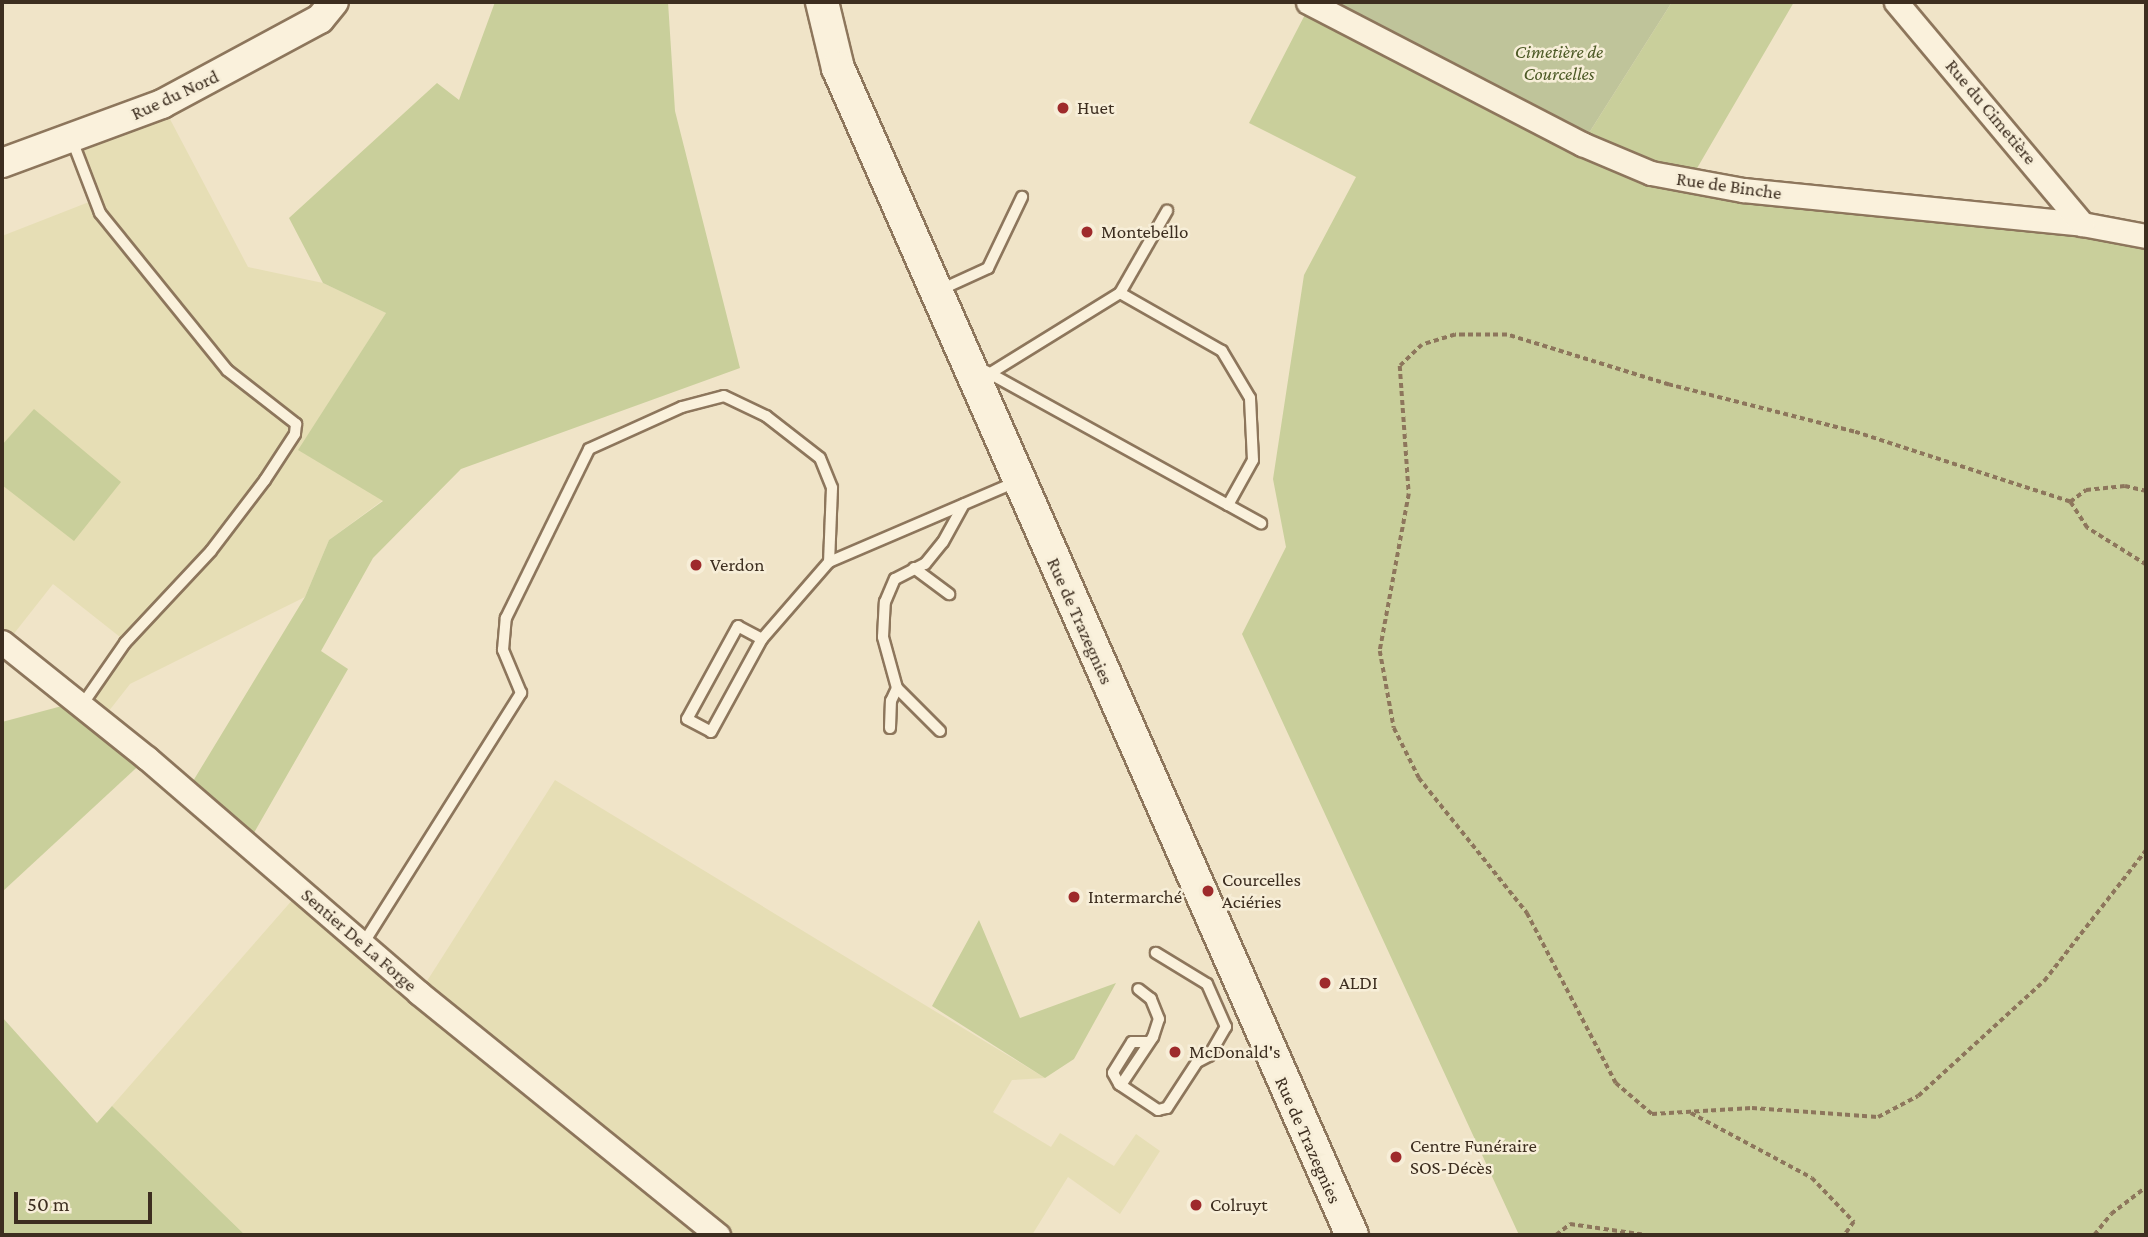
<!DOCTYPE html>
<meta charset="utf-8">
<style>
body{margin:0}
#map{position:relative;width:2148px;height:1237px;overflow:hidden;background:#f0e4c8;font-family:"Crimson Pro",serif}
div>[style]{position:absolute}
.farmland>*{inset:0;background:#e6deb5}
.green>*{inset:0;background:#c9cf9b}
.cemetery>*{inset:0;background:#bfc49a}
.path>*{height:3.5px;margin-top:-1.75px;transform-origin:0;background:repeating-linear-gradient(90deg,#8d765c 0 5px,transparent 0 8.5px)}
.roads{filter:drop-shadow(2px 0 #8d765c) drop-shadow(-2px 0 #8d765c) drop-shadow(0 2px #8d765c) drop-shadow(0 -2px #8d765c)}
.service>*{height:10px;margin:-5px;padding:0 5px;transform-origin:5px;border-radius:5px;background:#faf1dc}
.minor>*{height:23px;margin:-11.5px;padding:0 11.5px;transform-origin:11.5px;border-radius:11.5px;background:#faf1dc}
.tertiary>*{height:28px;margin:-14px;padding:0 14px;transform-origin:14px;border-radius:14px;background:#faf1dc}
.secondary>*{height:32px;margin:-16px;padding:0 16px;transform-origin:16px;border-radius:16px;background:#faf1dc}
.dots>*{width:19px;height:19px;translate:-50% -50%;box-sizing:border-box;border:4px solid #f7eed8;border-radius:50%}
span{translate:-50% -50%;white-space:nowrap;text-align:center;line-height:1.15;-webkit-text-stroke:5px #f7eed8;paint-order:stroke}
.park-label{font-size:19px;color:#4d5a26;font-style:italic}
.street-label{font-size:19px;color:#3d2e20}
.poi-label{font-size:19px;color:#3d2e20}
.left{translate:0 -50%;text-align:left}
.frame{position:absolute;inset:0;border:4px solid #3d2e20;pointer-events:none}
.scale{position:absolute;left:14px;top:1192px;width:138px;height:32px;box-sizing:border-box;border:4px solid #3d2e20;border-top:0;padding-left:9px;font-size:21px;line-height:24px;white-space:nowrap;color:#3d2e20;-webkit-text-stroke:5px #f7eed8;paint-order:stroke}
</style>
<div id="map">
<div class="farmland">
<div style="clip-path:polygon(162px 104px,248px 267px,323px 283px,386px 313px,299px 450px,383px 500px,329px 540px,305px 597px,130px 684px,101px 721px,77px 702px,107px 664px,120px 637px,53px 584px,5px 645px,2px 642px,2px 236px,89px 202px,67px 142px)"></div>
<div style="clip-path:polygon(555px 780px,1045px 1078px,1012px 1080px,993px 1112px,1051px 1147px,1060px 1133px,1114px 1166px,1136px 1134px,1160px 1151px,1120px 1214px,1068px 1177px,1032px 1235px,245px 1235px,112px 1106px,301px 890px,420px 992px)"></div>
</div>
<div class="green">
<div style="clip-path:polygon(495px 2px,668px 2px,675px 111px,740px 368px,461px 469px,373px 558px,321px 651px,348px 669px,247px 845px,187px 791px,305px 597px,329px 540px,383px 501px,298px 450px,386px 313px,323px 283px,289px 218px,437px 83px,459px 100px)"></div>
<div style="clip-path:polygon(1672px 2px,1794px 2px,1689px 182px,2146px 236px,2146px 1235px,1519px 1235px,1242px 634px,1286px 547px,1273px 479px,1304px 275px,1356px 177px,1249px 123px,1311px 3px,1582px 144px)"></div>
<div style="clip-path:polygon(34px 409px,121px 482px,74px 541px,2px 485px,2px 445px)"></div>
<div style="clip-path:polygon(77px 702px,147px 758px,2px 892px,2px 722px)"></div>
<div style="clip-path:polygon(979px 920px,1020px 1018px,1116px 983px,1074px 1059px,1045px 1078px,932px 1006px)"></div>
<div style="clip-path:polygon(2px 1017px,97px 1123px,112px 1106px,245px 1235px,2px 1235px)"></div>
</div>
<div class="cemetery">
<div style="clip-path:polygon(1308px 2px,1672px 2px,1582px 144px)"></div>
</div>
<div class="path">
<div style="left:2070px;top:502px;width:20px;rotate:-37deg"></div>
<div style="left:2086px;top:490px;width:39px;rotate:-6deg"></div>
<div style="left:2125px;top:486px;width:22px;rotate:13deg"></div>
<div style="left:2146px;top:565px;width:70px;rotate:-147.9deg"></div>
<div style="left:2087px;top:528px;width:31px;rotate:-123deg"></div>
<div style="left:2070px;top:502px;width:227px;rotate:-162deg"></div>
<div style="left:1854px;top:432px;width:191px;rotate:-165.7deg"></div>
<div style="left:1669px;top:385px;width:170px;rotate:-162.8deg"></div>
<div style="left:1507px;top:335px;width:52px;rotate:180deg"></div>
<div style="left:1455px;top:335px;width:34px;rotate:163deg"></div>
<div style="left:1422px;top:345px;width:30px;rotate:136deg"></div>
<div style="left:1400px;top:366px;width:128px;rotate:86deg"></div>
<div style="left:1409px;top:494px;width:160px;rotate:100.5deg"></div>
<div style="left:1380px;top:651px;width:78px;rotate:79.7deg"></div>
<div style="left:1394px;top:728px;width:56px;rotate:63.4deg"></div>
<div style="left:1419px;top:778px;width:173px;rotate:51.3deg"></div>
<div style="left:1527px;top:913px;width:192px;rotate:62.4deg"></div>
<div style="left:1616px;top:1083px;width:48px;rotate:40.7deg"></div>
<div style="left:1652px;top:1114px;width:100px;rotate:-3.4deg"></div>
<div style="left:1752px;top:1108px;width:126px;rotate:4.1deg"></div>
<div style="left:1878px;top:1117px;width:45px;rotate:-27.7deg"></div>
<div style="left:1918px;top:1096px;width:171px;rotate:-42.4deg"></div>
<div style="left:2044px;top:981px;width:166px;rotate:-52.1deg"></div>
<div style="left:1691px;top:1113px;width:137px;rotate:28.2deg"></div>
<div style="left:1812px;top:1178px;width:61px;rotate:46.3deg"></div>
<div style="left:1854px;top:1222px;width:16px;rotate:125deg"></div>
<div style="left:1556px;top:1235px;width:18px;rotate:-38deg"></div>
<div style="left:1570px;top:1224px;width:77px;rotate:8.2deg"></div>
<div style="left:2094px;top:1235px;width:27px;rotate:-51deg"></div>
<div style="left:2111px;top:1214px;width:44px;rotate:-37.6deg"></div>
</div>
<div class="roads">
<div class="service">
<div style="left:72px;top:140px;width:78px;rotate:69deg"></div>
<div style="left:100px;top:213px;width:202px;rotate:51deg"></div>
<div style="left:227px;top:370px;width:88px;rotate:38deg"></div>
<div style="left:296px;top:424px;width:10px;rotate:96deg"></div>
<div style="left:295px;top:434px;width:55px;rotate:123.1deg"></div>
<div style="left:265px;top:480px;width:89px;rotate:127.3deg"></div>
<div style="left:211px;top:551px;width:126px;rotate:133.1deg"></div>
<div style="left:125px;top:643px;width:75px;rotate:124.7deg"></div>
<div style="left:940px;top:290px;width:53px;rotate:-24.6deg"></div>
<div style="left:988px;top:268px;width:79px;rotate:-64.4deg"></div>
<div style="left:1120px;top:293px;width:95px;rotate:-60.2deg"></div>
<div style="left:980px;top:368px;width:283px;rotate:28.9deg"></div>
<div style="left:1228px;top:505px;width:51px;rotate:-60.9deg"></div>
<div style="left:1253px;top:460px;width:62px;rotate:-92.8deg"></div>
<div style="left:1250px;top:398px;width:55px;rotate:-120.8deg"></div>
<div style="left:1222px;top:351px;width:117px;rotate:-150.4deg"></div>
<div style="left:1120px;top:293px;width:154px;rotate:148.3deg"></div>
<div style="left:1228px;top:505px;width:38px;rotate:29deg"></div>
<div style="left:914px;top:568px;width:44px;rotate:36.6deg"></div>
<div style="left:762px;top:639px;width:27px;rotate:-152deg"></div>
<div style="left:738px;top:626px;width:106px;rotate:118.7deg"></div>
<div style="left:687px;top:719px;width:27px;rotate:28deg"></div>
<div style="left:711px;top:732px;width:106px;rotate:-61.3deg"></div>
<div style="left:762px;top:639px;width:102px;rotate:-49deg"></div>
<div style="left:829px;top:562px;width:206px;rotate:-23.2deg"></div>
<div style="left:890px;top:728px;width:27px;rotate:-88deg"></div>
<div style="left:891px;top:701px;width:14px;rotate:-65deg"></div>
<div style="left:940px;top:731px;width:61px;rotate:-135deg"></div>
<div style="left:897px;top:688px;width:53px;rotate:-105.4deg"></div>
<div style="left:883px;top:637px;width:35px;rotate:-87deg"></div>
<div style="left:885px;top:602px;width:25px;rotate:-67deg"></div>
<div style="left:895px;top:579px;width:34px;rotate:-27deg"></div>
<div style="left:925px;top:564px;width:28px;rotate:-51deg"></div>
<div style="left:943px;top:542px;width:43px;rotate:-61.1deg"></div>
<div style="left:363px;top:944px;width:297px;rotate:-57.8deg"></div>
<div style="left:521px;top:693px;width:47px;rotate:-112.7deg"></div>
<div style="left:503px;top:650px;width:32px;rotate:-85deg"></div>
<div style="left:506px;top:618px;width:188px;rotate:-63.8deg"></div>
<div style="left:589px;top:449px;width:102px;rotate:-24.3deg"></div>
<div style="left:682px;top:407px;width:43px;rotate:-14.7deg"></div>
<div style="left:724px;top:396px;width:47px;rotate:25.5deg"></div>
<div style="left:766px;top:416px;width:68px;rotate:37.9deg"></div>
<div style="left:820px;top:458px;width:32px;rotate:68deg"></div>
<div style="left:832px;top:488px;width:74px;rotate:92.3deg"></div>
<div style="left:1149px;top:1042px;width:17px;rotate:180deg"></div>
<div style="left:1132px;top:1042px;width:36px;rotate:122deg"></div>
<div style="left:1113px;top:1073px;width:13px;rotate:61deg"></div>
<div style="left:1119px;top:1084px;width:47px;rotate:33.7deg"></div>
<div style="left:1158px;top:1110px;width:9px;rotate:-13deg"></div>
<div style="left:1167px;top:1108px;width:55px;rotate:-56.9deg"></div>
<div style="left:1197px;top:1062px;width:13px;rotate:-27deg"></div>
<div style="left:1209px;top:1056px;width:34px;rotate:-60deg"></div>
<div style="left:1226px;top:1027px;width:47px;rotate:-113.8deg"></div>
<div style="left:1207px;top:984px;width:60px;rotate:-148.7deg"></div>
<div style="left:1121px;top:1085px;width:58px;rotate:-56.3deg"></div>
<div style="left:1153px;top:1037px;width:19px;rotate:-72deg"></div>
<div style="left:1159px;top:1019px;width:22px;rotate:-112deg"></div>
<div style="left:1151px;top:999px;width:16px;rotate:-142deg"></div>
</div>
<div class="minor">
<div style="left:1308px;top:2px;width:309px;rotate:27.4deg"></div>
<div style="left:1582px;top:144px;width:75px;rotate:22.8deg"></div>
<div style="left:1651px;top:173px;width:94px;rotate:10.5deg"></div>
<div style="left:1743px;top:190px;width:341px;rotate:5.7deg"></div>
<div style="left:2082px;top:224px;width:65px;rotate:10.6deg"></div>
<div style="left:1896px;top:2px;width:290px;rotate:50deg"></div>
<div style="left:2px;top:642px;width:186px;rotate:38.7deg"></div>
<div style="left:147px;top:758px;width:359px;rotate:40.8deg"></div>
<div style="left:419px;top:993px;width:385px;rotate:39deg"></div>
</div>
<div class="tertiary">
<div style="left:2px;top:163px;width:171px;rotate:-20.2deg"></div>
<div style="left:162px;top:104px;width:179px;rotate:-28.3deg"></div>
<div style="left:320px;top:19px;width:22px;rotate:-51deg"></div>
</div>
<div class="secondary">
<div style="left:822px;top:2px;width:68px;rotate:76.4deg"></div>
<div style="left:838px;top:68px;width:1275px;rotate:66.23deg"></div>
</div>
</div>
<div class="dots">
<div style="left:1063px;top:108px;background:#9e2a2b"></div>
<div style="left:1087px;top:232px;background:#9e2a2b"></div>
<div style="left:696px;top:565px;background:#9e2a2b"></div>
<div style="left:1208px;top:891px;background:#9e2a2b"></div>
<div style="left:1074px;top:897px;background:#9e2a2b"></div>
<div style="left:1325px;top:983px;background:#9e2a2b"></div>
<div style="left:1175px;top:1052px;background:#9e2a2b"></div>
<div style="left:1396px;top:1157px;background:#9e2a2b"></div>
<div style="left:1196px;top:1205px;background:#9e2a2b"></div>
</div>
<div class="park-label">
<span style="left:1559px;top:63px">Cimetière de<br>Courcelles</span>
</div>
<div class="street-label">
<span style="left:175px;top:95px;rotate:-25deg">Rue du Nord</span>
<span style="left:1991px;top:112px;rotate:50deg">Rue du Cimetière</span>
<span style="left:1729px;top:186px;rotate:8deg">Rue de Binche</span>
<span style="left:1080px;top:621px;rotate:66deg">Rue de Trazegnies</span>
<span style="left:359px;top:940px;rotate:41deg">Sentier De La Forge</span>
<span style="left:1308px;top:1140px;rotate:66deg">Rue de Trazegnies</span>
</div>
<div class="poi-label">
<span class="left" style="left:1077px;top:108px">Huet</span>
<span class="left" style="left:1101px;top:232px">Montebello</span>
<span class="left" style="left:710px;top:565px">Verdon</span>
<span class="left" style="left:1222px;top:891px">Courcelles<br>Aciéries</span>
<span class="left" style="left:1088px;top:897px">Intermarché</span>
<span class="left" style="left:1339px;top:983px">ALDI</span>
<span class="left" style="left:1189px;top:1052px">McDonald's</span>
<span class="left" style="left:1410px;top:1157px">Centre Funéraire<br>SOS-Décès</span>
<span class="left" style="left:1210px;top:1205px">Colruyt</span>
</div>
<div class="frame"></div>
<div class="scale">50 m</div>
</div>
